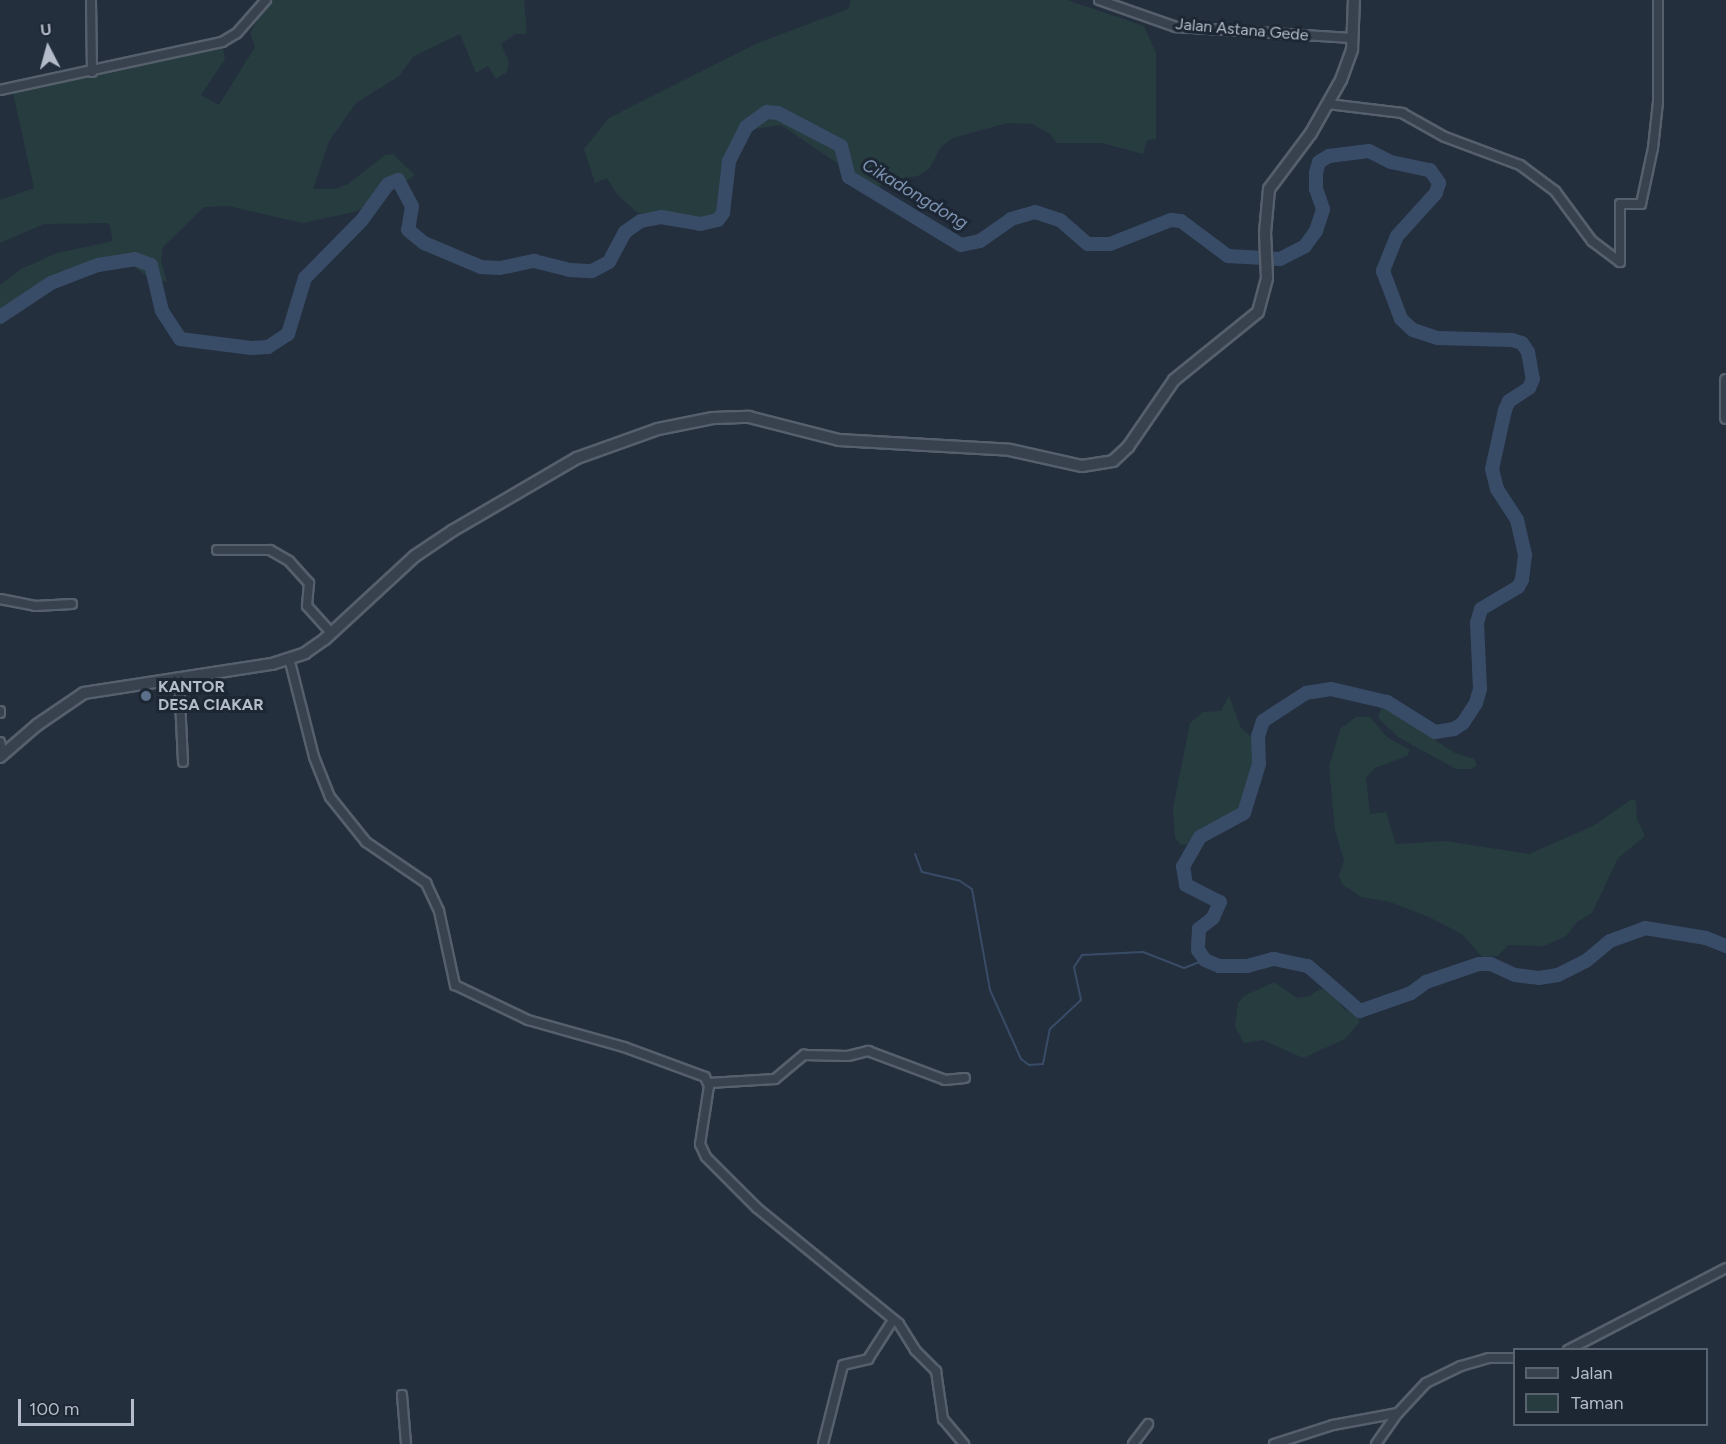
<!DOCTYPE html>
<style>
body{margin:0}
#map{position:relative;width:1726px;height:1444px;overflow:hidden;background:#242f3e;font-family:Figtree,sans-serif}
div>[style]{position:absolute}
.green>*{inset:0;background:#263c3f}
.stream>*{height:2px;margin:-1px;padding:0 1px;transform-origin:1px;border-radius:1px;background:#394c67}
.river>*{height:14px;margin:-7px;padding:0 7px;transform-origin:7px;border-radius:7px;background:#394c67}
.roads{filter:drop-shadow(2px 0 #565f6c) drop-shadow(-2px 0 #565f6c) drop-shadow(0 2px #565f6c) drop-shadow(0 -2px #565f6c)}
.minor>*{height:8px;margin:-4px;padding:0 4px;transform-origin:4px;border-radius:4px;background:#38414e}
.tertiary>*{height:10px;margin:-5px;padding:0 5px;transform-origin:5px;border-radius:5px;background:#38414e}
.dots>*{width:16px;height:16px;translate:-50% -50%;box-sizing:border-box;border:3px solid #1d2633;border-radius:50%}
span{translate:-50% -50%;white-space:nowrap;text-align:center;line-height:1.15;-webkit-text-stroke:6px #1d2633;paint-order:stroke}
.street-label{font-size:16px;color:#b4bcc9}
.poi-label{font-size:16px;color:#b4bcc9;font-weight:700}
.left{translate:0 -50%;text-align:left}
.water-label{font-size:18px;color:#7c92b1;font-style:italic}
.legend{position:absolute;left:1513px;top:1348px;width:195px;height:78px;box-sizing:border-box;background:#1d2633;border:2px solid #59626f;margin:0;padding:8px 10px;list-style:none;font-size:18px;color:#b4bcc9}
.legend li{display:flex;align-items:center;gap:12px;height:30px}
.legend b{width:30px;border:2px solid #59626f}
.north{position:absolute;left:18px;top:18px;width:60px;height:60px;-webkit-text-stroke:4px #1d2633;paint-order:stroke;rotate:354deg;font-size:16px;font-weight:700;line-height:24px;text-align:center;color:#b4bcc9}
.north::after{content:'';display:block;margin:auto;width:21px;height:27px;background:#b4bcc9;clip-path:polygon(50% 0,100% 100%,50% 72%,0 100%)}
.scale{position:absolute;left:18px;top:1399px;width:116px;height:27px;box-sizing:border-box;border:3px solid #b4bcc9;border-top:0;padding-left:8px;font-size:18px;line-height:21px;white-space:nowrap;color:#b4bcc9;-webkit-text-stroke:4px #1d2633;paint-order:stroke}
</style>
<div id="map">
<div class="green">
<div style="clip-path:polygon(269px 0,524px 0,527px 34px,515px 34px,501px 44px,509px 62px,507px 72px,496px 79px,488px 66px,476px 73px,460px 34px,414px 56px,399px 76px,356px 103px,329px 141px,313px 189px,335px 189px,348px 184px,385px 155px,393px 154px,415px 175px,378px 201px,354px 212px,303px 223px,228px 206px,204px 207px,163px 247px,161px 261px,167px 282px,151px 279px,127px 262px,66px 283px,0 318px,0 285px,21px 269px,57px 253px,113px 241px,109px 223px,44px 224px,0 243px,0 200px,34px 188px,11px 84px,222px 44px,225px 59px,201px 95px,219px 105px,255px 47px,250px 33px)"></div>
<div style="clip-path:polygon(851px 0,1067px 0,1144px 26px,1156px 53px,1156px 139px,1147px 140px,1143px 154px,1102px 143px,1057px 143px,1050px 134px,1032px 124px,1007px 123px,953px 138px,941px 147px,929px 169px,918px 176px,884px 181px,877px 190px,781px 125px,754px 129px,730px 149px,720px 174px,724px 204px,711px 223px,686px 227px,636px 212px,617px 194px,607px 178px,595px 183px,584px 149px,609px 118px,758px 43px,848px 9px)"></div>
<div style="clip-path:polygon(1229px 696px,1241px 728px,1254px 739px,1262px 760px,1263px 778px,1256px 795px,1238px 815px,1205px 827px,1190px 844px,1181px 845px,1175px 838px,1173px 808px,1190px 723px,1203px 712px,1221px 711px)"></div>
<div style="clip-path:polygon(1394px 703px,1423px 717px,1436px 741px,1455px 753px,1474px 759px,1477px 765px,1471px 769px,1456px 769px,1398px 737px,1378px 718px,1381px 708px)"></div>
<div style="clip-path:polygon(1356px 717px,1370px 717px,1387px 737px,1410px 750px,1407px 756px,1375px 768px,1366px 778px,1370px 814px,1386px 812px,1396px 844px,1446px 841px,1529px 854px,1593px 826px,1632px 799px,1636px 801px,1637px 819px,1645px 836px,1618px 858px,1592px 913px,1577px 922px,1566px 936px,1544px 946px,1508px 945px,1498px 956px,1482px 957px,1462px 934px,1429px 917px,1390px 902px,1361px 897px,1342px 884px,1339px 875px,1344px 861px,1335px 830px,1329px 767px,1340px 729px)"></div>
<div style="clip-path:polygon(1274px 982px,1297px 998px,1310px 996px,1320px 989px,1330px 991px,1344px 1009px,1358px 1015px,1359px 1023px,1345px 1039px,1303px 1058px,1263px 1040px,1244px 1043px,1235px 1026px,1238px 1003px,1244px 996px)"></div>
</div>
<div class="stream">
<div style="left:915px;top:854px;width:19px;rotate:69deg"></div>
<div style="left:922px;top:872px;width:39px;rotate:13deg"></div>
<div style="left:960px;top:881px;width:14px;rotate:34deg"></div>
<div style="left:972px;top:889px;width:103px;rotate:79.9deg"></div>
<div style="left:990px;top:990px;width:76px;rotate:65.8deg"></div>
<div style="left:1021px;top:1059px;width:10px;rotate:37deg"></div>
<div style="left:1029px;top:1065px;width:14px;rotate:-4deg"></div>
<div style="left:1043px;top:1064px;width:36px;rotate:-79deg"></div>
<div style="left:1050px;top:1029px;width:42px;rotate:-43.1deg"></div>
<div style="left:1081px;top:1000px;width:34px;rotate:-102deg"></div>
<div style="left:1074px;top:967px;width:14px;rotate:-56deg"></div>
<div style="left:1082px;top:955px;width:61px;rotate:-2.8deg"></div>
<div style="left:1143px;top:952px;width:44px;rotate:21.3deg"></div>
<div style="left:1184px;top:968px;width:22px;rotate:-21deg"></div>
</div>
<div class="river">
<div style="left:0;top:317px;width:61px;rotate:-33.7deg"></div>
<div style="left:51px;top:283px;width:50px;rotate:-21deg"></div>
<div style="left:98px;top:265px;width:37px;rotate:-9deg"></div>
<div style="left:135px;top:259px;width:17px;rotate:21deg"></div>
<div style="left:151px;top:265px;width:47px;rotate:76.6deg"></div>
<div style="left:162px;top:311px;width:33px;rotate:57deg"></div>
<div style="left:180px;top:339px;width:72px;rotate:7.2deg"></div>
<div style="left:251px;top:348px;width:17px;rotate:-3deg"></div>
<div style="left:268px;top:347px;width:24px;rotate:-33deg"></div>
<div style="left:288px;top:334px;width:59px;rotate:-73.1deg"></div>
<div style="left:305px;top:278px;width:81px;rotate:-45.5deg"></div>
<div style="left:362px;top:220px;width:44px;rotate:-54.2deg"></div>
<div style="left:388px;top:184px;width:11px;rotate:-22deg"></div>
<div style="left:398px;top:180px;width:30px;rotate:62deg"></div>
<div style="left:412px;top:206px;width:24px;rotate:99deg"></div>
<div style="left:408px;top:230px;width:21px;rotate:39deg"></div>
<div style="left:424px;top:243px;width:62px;rotate:22.8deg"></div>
<div style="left:481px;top:267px;width:19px;rotate:3deg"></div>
<div style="left:500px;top:268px;width:35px;rotate:-12deg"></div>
<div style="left:534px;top:261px;width:37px;rotate:14deg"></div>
<div style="left:570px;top:270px;width:22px;rotate:3deg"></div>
<div style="left:592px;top:271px;width:19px;rotate:-28deg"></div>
<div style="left:609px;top:262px;width:34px;rotate:-62deg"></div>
<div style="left:625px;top:232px;width:19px;rotate:-35deg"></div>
<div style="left:641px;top:221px;width:20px;rotate:-11deg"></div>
<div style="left:661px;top:217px;width:40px;rotate:10deg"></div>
<div style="left:700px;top:224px;width:18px;rotate:-13deg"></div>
<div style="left:718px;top:220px;width:9px;rotate:-54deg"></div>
<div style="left:723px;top:213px;width:52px;rotate:-83.4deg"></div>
<div style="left:729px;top:161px;width:38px;rotate:-63deg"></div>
<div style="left:746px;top:127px;width:26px;rotate:-36deg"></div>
<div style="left:767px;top:112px;width:11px;rotate:5deg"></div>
<div style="left:778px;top:113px;width:71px;rotate:27.6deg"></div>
<div style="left:841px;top:146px;width:32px;rotate:76deg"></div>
<div style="left:849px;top:177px;width:131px;rotate:31.3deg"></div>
<div style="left:961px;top:245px;width:19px;rotate:-12deg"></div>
<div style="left:980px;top:241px;width:38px;rotate:-35deg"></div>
<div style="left:1011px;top:219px;width:25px;rotate:-16deg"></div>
<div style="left:1035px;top:212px;width:26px;rotate:18deg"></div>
<div style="left:1060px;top:220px;width:37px;rotate:41deg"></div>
<div style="left:1088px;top:244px;width:22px"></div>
<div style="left:1110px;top:244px;width:66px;rotate:-21.5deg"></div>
<div style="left:1171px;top:220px;width:10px;rotate:6deg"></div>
<div style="left:1181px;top:221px;width:59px;rotate:36.7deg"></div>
<div style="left:1228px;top:256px;width:52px;rotate:3.3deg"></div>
<div style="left:1280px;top:259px;width:28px;rotate:-27deg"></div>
<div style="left:1305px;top:246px;width:19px;rotate:-54deg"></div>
<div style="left:1316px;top:231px;width:23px;rotate:-72deg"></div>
<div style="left:1323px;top:209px;width:21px;rotate:-109deg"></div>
<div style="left:1316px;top:189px;width:16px;rotate:-90deg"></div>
<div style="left:1316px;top:173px;width:11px;rotate:-75deg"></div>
<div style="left:1319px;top:162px;width:12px;rotate:-31deg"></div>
<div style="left:1329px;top:156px;width:40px;rotate:-7.1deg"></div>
<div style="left:1369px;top:151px;width:25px;rotate:27deg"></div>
<div style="left:1391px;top:162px;width:40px;rotate:12deg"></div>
<div style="left:1430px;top:170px;width:16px;rotate:55deg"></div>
<div style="left:1439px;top:183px;width:10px;rotate:107deg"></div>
<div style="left:1436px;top:193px;width:58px;rotate:132.2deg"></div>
<div style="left:1397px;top:236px;width:38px;rotate:112deg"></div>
<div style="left:1383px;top:271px;width:51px;rotate:69.4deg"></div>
<div style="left:1401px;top:319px;width:16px;rotate:43deg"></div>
<div style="left:1413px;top:330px;width:26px;rotate:18deg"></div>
<div style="left:1438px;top:338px;width:74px;rotate:1.5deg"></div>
<div style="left:1512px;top:340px;width:10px;rotate:17deg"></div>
<div style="left:1522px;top:343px;width:11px;rotate:56deg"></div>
<div style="left:1528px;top:352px;width:27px;rotate:80deg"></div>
<div style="left:1533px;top:379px;width:10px;rotate:114deg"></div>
<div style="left:1529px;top:388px;width:24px;rotate:147deg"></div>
<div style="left:1509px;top:401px;width:10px;rotate:114deg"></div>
<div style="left:1505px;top:410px;width:60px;rotate:102.4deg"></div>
<div style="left:1492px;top:469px;width:21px;rotate:76deg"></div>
<div style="left:1497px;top:489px;width:37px;rotate:57deg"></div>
<div style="left:1517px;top:520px;width:36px;rotate:77deg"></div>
<div style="left:1525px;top:555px;width:25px;rotate:97deg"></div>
<div style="left:1522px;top:580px;width:8px;rotate:120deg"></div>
<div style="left:1518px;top:587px;width:43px;rotate:149.3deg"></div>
<div style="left:1481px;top:609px;width:15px;rotate:106deg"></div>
<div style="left:1477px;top:623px;width:66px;rotate:87.4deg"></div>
<div style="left:1480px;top:689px;width:15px;rotate:106deg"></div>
<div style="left:1476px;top:703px;width:24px;rotate:123deg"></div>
<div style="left:1463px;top:723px;width:11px;rotate:146deg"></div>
<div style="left:1454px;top:729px;width:19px;rotate:171deg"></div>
<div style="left:1435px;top:732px;width:57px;rotate:-148deg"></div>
<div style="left:1387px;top:702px;width:57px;rotate:-166.9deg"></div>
<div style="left:1331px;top:689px;width:25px;rotate:171deg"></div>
<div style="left:1306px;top:693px;width:51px;rotate:146.9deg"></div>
<div style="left:1263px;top:721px;width:16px;rotate:108deg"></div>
<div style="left:1258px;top:736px;width:28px;rotate:88deg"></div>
<div style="left:1259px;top:764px;width:51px;rotate:107deg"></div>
<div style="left:1244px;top:813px;width:50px;rotate:151.4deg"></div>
<div style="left:1200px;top:837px;width:34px;rotate:120deg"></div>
<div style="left:1183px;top:866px;width:19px;rotate:81deg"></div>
<div style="left:1186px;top:885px;width:38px;rotate:27deg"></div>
<div style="left:1220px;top:902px;width:17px;rotate:114deg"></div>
<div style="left:1213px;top:918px;width:18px;rotate:142deg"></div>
<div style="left:1199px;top:929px;width:21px;rotate:93deg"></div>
<div style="left:1198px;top:950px;width:12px;rotate:55deg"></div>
<div style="left:1205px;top:960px;width:15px;rotate:23deg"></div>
<div style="left:1219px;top:966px;width:28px"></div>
<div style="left:1247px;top:966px;width:28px;rotate:-15deg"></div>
<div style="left:1274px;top:959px;width:35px;rotate:12deg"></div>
<div style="left:1308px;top:966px;width:69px;rotate:40.9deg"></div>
<div style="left:1360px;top:1011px;width:54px;rotate:-19.4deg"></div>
<div style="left:1411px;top:993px;width:19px;rotate:-36deg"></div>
<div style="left:1426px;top:982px;width:56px;rotate:-18.8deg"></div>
<div style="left:1479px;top:964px;width:12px"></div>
<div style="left:1491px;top:964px;width:26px;rotate:25deg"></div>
<div style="left:1515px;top:975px;width:24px;rotate:7deg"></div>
<div style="left:1539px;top:978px;width:19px;rotate:-9deg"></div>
<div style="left:1558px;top:975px;width:31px;rotate:-27deg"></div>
<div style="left:1586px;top:961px;width:31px;rotate:-40deg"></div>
<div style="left:1610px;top:941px;width:37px;rotate:-20deg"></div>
<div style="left:1645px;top:928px;width:62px;rotate:9.3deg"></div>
<div style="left:1706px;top:938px;width:22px;rotate:22deg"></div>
</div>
<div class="roads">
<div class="minor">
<div style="left:91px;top:0;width:72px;rotate:89.2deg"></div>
<div style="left:1099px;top:0;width:82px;rotate:19.3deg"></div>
<div style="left:1176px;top:27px;width:176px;rotate:3.6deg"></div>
<div style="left:0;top:90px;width:227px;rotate:-12.2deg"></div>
<div style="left:222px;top:42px;width:17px;rotate:-31deg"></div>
<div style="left:237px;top:33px;width:44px;rotate:-48.7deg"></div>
<div style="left:1328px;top:104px;width:75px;rotate:6.9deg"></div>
<div style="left:1402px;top:113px;width:49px;rotate:29.2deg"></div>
<div style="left:1445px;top:137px;width:80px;rotate:20.5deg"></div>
<div style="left:1520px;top:165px;width:44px;rotate:36.6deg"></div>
<div style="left:1555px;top:191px;width:62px;rotate:53.5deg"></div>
<div style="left:1592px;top:241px;width:35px;rotate:37deg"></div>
<div style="left:1620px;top:262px;width:58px;rotate:-90deg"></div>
<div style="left:1620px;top:204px;width:21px"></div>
<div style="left:1641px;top:204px;width:57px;rotate:-77.9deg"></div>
<div style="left:1653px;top:148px;width:46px;rotate:-83.8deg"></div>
<div style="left:1658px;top:102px;width:102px;rotate:-90deg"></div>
<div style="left:217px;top:550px;width:53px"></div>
<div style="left:270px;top:550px;width:22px;rotate:30deg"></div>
<div style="left:289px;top:561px;width:30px;rotate:48deg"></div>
<div style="left:309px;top:583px;width:23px;rotate:95deg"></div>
<div style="left:307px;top:606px;width:36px;rotate:48deg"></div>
<div style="left:0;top:599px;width:36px;rotate:11deg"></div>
<div style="left:35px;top:606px;width:37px;rotate:-3deg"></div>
<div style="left:289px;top:658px;width:102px;rotate:75.8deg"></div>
<div style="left:314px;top:757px;width:43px;rotate:68.2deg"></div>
<div style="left:330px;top:797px;width:58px;rotate:51.3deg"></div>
<div style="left:366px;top:842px;width:73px;rotate:34.3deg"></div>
<div style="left:426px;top:883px;width:31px;rotate:65deg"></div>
<div style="left:439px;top:911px;width:76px;rotate:77.8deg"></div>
<div style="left:455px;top:985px;width:81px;rotate:25.6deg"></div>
<div style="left:528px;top:1020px;width:100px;rotate:15.7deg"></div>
<div style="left:624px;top:1047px;width:86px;rotate:20.3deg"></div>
<div style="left:705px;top:1077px;width:10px;rotate:66deg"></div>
<div style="left:709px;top:1086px;width:59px;rotate:98.8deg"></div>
<div style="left:700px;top:1144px;width:14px;rotate:65deg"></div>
<div style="left:706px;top:1157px;width:72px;rotate:45deg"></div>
<div style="left:757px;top:1208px;width:183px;rotate:39.2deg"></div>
<div style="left:899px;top:1324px;width:31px;rotate:58deg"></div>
<div style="left:915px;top:1350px;width:30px;rotate:45deg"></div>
<div style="left:936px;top:1371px;width:49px;rotate:81.7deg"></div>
<div style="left:943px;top:1419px;width:33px;rotate:50deg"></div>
<div style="left:179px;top:680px;width:82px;rotate:87.2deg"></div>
<div style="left:0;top:711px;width:2px;rotate:90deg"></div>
<div style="left:0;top:742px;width:12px;rotate:76deg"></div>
<div style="left:709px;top:1083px;width:66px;rotate:-3.5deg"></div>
<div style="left:775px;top:1079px;width:38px;rotate:-40deg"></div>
<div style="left:804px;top:1055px;width:44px;rotate:1.3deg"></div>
<div style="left:848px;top:1056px;width:21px;rotate:-14deg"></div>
<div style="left:868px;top:1051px;width:82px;rotate:20.6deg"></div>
<div style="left:945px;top:1080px;width:20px;rotate:-6deg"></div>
<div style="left:1568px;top:1350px;width:178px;rotate:-27.4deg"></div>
<div style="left:402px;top:1395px;width:49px;rotate:85.3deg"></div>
<div style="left:823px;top:1444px;width:81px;rotate:-75.8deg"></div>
<div style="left:843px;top:1365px;width:26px;rotate:-13deg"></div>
<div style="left:868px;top:1359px;width:46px;rotate:-57.3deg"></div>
<div style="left:1133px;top:1444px;width:25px;rotate:-53deg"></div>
<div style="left:1274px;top:1444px;width:62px;rotate:-17.9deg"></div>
<div style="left:1333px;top:1425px;width:66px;rotate:-10.5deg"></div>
<div style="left:1398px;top:1413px;width:41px;rotate:-47deg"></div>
<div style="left:1426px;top:1383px;width:39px;rotate:-26deg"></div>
<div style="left:1461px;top:1366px;width:29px;rotate:-16deg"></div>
<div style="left:1489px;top:1358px;width:25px"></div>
<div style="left:1376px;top:1444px;width:38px;rotate:-55deg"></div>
</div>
<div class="tertiary">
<div style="left:1726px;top:380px;width:38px;rotate:90deg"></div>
<div style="left:0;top:757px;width:49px;rotate:-40.9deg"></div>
<div style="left:37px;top:725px;width:57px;rotate:-34.2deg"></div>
<div style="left:84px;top:693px;width:190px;rotate:-8.8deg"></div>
<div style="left:272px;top:664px;width:35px;rotate:-18deg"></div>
<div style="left:305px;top:653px;width:24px;rotate:-35deg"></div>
<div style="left:325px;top:639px;width:122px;rotate:-42.7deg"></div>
<div style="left:415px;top:556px;width:45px;rotate:-34deg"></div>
<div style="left:452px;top:531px;width:145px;rotate:-30.3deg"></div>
<div style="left:577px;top:458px;width:86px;rotate:-19.7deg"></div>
<div style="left:658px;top:429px;width:56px;rotate:-11.3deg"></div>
<div style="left:713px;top:418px;width:36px;rotate:-2deg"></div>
<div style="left:749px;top:417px;width:93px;rotate:14.3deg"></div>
<div style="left:839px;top:440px;width:171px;rotate:3.3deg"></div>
<div style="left:1010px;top:450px;width:74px;rotate:12.5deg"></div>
<div style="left:1082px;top:466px;width:31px;rotate:-9deg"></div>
<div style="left:1113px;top:461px;width:21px;rotate:-43deg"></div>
<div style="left:1128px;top:447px;width:81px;rotate:-55.5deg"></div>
<div style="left:1174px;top:380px;width:108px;rotate:-39deg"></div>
<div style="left:1258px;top:312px;width:35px;rotate:-75deg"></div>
<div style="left:1267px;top:278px;width:45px;rotate:-92.5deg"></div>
<div style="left:1265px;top:233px;width:44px;rotate:-84.8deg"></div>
<div style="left:1269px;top:189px;width:70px;rotate:-53.1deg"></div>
<div style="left:1311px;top:133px;width:61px;rotate:-60.5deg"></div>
<div style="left:1341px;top:80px;width:33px;rotate:-70deg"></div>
<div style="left:1352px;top:49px;width:49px;rotate:-87.7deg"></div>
</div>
</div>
<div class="dots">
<div style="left:146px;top:696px;background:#5c6f8a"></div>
</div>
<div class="street-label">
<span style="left:1242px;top:30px;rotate:5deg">Jalan Astana Gede</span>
</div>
<div class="poi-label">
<span class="left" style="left:158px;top:696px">KANTOR<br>DESA CIAKAR</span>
</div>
<div class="water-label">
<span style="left:915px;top:194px;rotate:31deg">Cikadongdong</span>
</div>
<ul class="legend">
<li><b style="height:8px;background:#38414e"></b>Jalan</li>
<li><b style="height:16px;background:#263c3f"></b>Taman</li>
</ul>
<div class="north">U</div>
<div class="scale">100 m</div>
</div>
